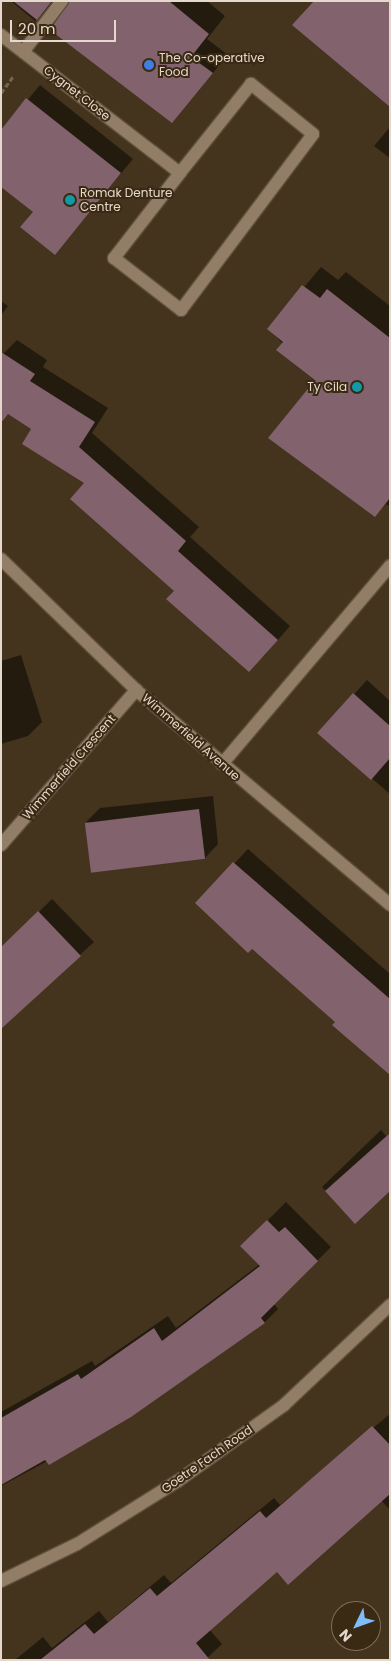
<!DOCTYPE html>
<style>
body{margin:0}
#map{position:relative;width:391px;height:1661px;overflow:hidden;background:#44331d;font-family:Poppins,sans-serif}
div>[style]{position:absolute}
.shadow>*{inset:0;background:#0007}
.building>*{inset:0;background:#81626d;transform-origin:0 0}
.path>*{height:3px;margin-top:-1.5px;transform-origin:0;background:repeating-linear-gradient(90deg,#746552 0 5px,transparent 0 7.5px)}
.roads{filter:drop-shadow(1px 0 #5e503d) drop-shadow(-1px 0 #5e503d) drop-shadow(0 1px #5e503d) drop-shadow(0 -1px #5e503d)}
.service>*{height:12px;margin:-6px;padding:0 6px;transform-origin:6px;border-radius:6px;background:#927e66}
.pedestrian>*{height:12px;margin:-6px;padding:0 6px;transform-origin:6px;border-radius:6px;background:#927e66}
.minor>*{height:12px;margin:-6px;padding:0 6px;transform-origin:6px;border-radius:6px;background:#927e66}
.tertiary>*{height:12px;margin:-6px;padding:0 6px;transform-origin:6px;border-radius:6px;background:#927e66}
.dots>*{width:14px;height:14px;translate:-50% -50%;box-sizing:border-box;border:2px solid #3a2913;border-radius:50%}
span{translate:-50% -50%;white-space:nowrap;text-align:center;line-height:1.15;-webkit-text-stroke:4px #3a2913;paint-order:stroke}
.poi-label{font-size:12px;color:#e4d9cc}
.left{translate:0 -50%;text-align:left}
.right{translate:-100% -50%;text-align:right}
.street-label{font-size:12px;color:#e4d9cc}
.frame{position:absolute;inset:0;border:2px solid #e4d9cc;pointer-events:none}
.north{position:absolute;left:331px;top:1601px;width:50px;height:50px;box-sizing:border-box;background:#3a2913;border:1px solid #7e6f5d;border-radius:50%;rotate:228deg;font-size:14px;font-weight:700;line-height:20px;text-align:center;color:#e4d9cc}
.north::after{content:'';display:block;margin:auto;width:18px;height:22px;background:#7ebdf9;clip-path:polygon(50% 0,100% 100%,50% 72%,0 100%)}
.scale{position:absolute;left:10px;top:20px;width:106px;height:22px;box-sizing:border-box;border:2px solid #e4d9cc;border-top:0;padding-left:6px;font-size:15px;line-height:18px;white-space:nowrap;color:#e4d9cc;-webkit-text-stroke:4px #3a2913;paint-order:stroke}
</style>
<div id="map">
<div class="shadow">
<div style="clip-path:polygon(11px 1px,54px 1px,35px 21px)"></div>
<div style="clip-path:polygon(69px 1px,207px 1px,225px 16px,207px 39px,228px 55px,172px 122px)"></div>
<div style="clip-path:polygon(40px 85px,133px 159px,55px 253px,1px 132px)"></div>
<div style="clip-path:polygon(390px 127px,390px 158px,374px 146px)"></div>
<div style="clip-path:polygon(321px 267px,338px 280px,346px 272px,390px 306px,390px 507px,386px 504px,375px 515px,317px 380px,269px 329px)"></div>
<div style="clip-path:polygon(1px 301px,8px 306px,1px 315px)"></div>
<div style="clip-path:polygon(17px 340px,47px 360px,43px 367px,108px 408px,92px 433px,199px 527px,190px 537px,290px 626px,263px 657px,175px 591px,86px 483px,33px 429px,3px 354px)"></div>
<div style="clip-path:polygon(21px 655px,42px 722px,28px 736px,1px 744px,1px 661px)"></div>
<div style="clip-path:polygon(367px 680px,390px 701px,390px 794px,319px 733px)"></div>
<div style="clip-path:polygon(213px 796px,218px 844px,205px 858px,86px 822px,100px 808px)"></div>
<div style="clip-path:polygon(248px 849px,390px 974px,390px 1074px,337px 1021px,197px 903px)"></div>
<div style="clip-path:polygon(52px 899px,94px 942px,1px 1027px,1px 949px)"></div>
<div style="clip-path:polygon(381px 1130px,386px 1136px,390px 1133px,390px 1190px,356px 1222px,322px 1187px)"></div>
<div style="clip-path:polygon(286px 1202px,331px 1247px,274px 1304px,278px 1309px,264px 1323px,131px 1416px,1px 1486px,1px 1412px,92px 1361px,95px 1366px,168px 1316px,176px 1328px,260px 1264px,242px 1246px)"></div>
<div style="clip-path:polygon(390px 1414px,390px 1510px,381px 1500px,277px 1571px,209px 1629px,222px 1644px,205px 1660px,15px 1660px,43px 1637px,52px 1648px,99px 1611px,108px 1622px,164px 1575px,171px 1583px,274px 1498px,280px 1505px)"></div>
</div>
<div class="building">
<div style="clip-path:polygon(13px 1px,52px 1px,37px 20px)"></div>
<div style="clip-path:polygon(70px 1px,169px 1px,209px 34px,191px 57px,213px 73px,172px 123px,50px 30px)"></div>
<div style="clip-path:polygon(314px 1px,390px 1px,390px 107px,292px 25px)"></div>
<div style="clip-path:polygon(26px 98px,121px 173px,55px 255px,20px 227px,33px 212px,1px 187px,1px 130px)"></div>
<div style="clip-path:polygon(302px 285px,320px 298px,327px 289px,390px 338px,390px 498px,375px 517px,268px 438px,315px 380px,276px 350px,283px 342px,267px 329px)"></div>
<div style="clip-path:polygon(1px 352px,35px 374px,30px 381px,95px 422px,79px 447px,186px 541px,178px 551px,278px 640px,249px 672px,166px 599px,174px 591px,70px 499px,84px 483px,22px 444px,31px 429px,8px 414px,1px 423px)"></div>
<div style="clip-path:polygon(353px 693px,390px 726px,390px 758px,371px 780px,317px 733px)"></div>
<div style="left:199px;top:809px;width:50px;height:115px;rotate:83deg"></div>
<div style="clip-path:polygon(233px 862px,390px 999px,390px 1075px,332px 1025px,335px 1022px,252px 949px,248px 953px,195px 903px)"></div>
<div style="clip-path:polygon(38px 911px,81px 956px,1px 1029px,1px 947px)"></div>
<div style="clip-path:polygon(390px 1133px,390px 1191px,355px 1224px,325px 1191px)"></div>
<div style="clip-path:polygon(267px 1220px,279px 1232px,285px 1227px,318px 1261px,261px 1318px,265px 1323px,131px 1417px,49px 1465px,45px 1460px,1px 1485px,1px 1418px,78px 1374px,81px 1379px,154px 1328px,162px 1341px,260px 1266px,240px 1246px)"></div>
<div style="clip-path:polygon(372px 1426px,390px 1445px,390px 1494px,288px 1585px,277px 1572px,196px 1643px,210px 1660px,40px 1660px,85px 1624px,94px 1634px,150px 1588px,157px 1596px,260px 1511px,266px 1518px)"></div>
</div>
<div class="path">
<div style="left:1px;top:93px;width:22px;rotate:-54deg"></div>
</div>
<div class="roads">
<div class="service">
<div style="left:153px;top:152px;width:34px;rotate:38deg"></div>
<div style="left:180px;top:173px;width:108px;rotate:127.8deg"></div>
<div style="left:114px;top:258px;width:85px;rotate:37.8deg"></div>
<div style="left:181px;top:310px;width:220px;rotate:-53.1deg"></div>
<div style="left:313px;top:134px;width:80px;rotate:-141.1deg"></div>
<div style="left:251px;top:84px;width:114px;rotate:128.6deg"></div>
<div style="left:222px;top:764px;width:260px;rotate:-49.7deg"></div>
</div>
<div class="pedestrian">
<div style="left:23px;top:52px;width:64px;rotate:-52.6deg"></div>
</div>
<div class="minor">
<div style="left:1px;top:35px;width:192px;rotate:37.6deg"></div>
<div style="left:1px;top:559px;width:188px;rotate:44.1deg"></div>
<div style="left:136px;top:690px;width:333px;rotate:40.2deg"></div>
<div style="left:1px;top:845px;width:206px;rotate:-48.9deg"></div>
</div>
<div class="tertiary">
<div style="left:1px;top:1581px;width:85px;rotate:-26deg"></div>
<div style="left:77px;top:1544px;width:119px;rotate:-32deg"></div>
<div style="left:178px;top:1481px;width:130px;rotate:-35.6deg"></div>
<div style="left:284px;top:1405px;width:146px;rotate:-43.3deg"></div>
</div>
</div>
<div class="dots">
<div style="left:149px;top:65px;background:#3f7fe0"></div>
<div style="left:70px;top:200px;background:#0f9aa8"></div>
<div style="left:357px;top:387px;background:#0f9aa8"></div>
</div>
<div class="poi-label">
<span class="left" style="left:159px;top:65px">The Co-operative<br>Food</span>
<span class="left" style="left:80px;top:200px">Romak Denture<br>Centre</span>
<span class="right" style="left:347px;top:387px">Ty Cila</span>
</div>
<div class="street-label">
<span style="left:77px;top:93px;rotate:38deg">Cygnet Close</span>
<span style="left:191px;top:737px;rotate:41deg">Wimmerfield Avenue</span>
<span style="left:69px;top:767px;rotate:-49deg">Wimmerfield Crescent</span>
<span style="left:207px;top:1459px;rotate:-35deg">Goetre Fach Road</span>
</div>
<div class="frame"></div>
<div class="north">N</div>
<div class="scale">20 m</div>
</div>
